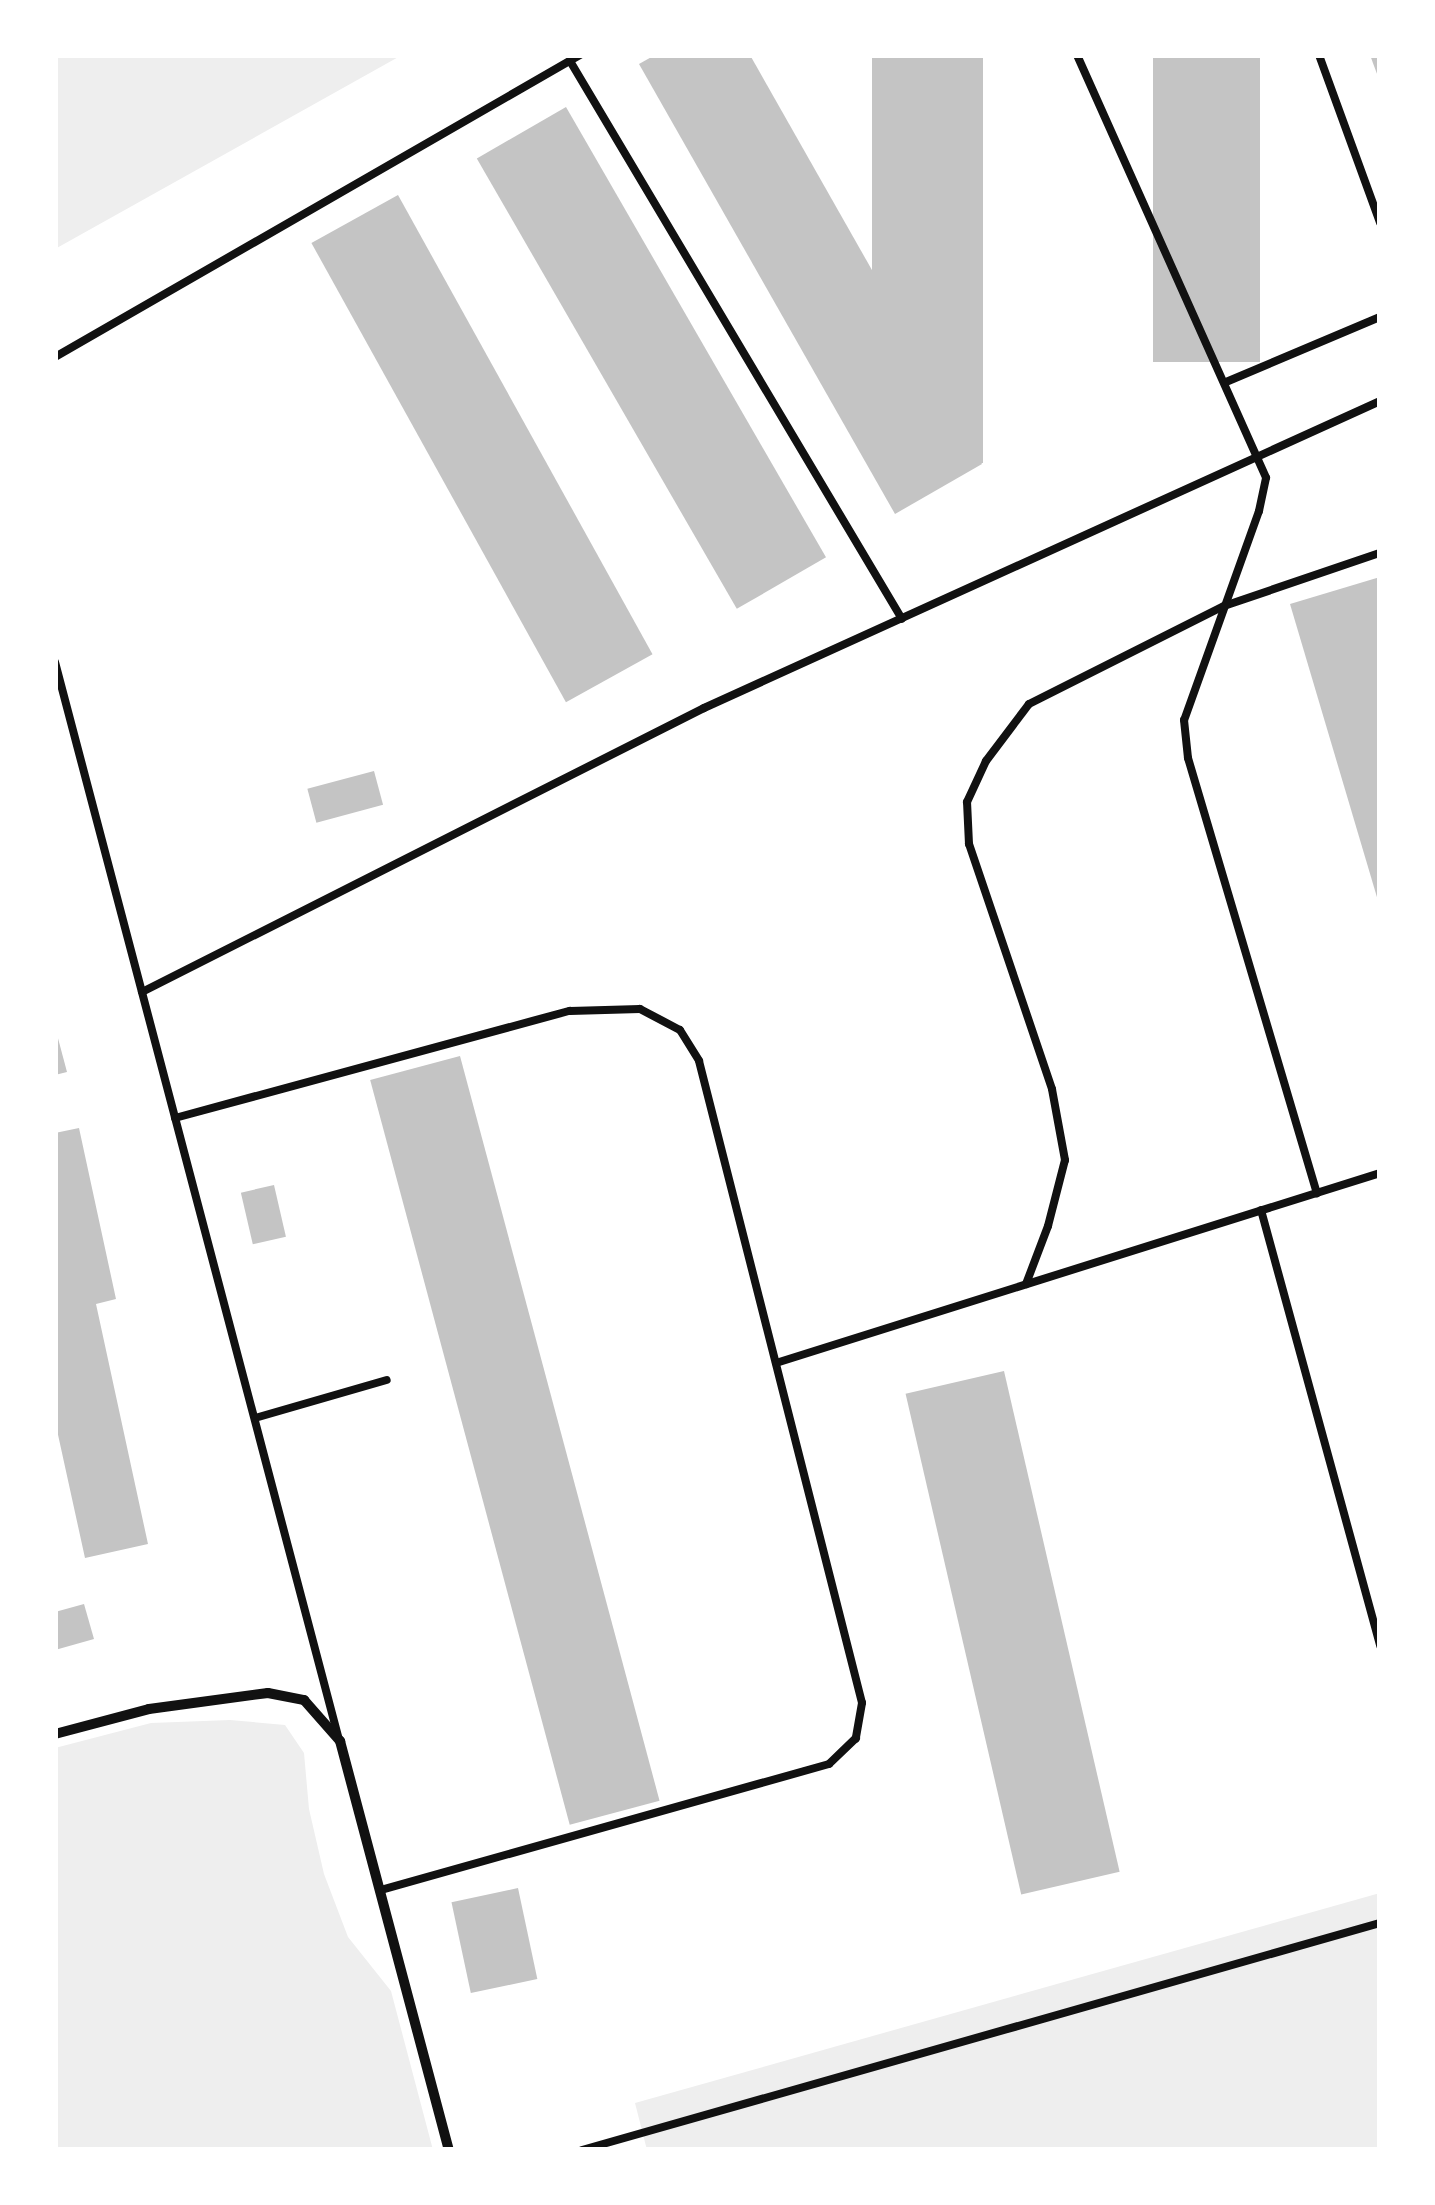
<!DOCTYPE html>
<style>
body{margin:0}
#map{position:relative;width:1435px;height:2205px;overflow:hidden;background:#fff;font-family:Poppins,sans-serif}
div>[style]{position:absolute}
.green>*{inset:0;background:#eee}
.building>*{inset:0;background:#c4c4c4;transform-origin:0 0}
.service>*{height:8px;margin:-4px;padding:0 4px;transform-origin:4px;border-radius:4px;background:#111}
.minor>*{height:10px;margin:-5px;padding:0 5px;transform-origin:5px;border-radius:5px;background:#111}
span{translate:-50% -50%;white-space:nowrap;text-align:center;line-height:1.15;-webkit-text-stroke:10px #fff;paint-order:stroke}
.frame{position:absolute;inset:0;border:58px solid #fff;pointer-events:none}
</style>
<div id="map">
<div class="green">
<div style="clip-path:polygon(55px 55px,402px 55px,55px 249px)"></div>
<div style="clip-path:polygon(230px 1720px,285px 1725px,304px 1753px,309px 1809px,324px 1874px,348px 1937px,391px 1991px,433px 2150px,55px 2150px,55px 1748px,151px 1723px)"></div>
<div style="clip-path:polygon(1380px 1893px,1380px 2150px,647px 2150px,635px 2103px)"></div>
</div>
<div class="building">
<div style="clip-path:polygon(655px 55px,750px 55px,982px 464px,895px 514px,639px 64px)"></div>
<div style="left:872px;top:55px;width:111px;height:408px"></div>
<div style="left:1153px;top:55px;width:107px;height:307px"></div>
<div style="clip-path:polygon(1370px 55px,1380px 55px,1380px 82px)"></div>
<div style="left:566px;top:107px;width:520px;height:103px;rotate:60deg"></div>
<div style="left:398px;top:195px;width:525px;height:99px;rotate:61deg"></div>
<div style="clip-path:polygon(1380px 577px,1380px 903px,1379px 904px,1290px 604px)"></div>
<div style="left:374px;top:771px;width:35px;height:69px;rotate:75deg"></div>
<div style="clip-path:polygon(55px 1027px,67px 1072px,55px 1075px)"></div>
<div style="left:460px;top:1056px;width:771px;height:93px;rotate:75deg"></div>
<div style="clip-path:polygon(79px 1128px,116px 1299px,96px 1304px,148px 1544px,85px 1558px,55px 1421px,55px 1133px)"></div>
<div style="left:274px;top:1185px;width:53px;height:34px;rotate:77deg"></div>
<div style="left:1004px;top:1371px;width:514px;height:101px;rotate:77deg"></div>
<div style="clip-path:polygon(84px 1604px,94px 1639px,55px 1650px,55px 1612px)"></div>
<div style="left:518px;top:1888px;width:93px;height:68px;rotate:78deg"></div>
</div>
<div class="service">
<div style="left:1077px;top:55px;width:463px;rotate:65.9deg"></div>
<div style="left:1266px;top:478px;width:34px;rotate:102deg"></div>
<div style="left:1259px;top:511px;width:222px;rotate:109.7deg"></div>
<div style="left:1184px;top:720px;width:38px;rotate:84deg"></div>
<div style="left:1188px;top:758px;width:454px;rotate:73.5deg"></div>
<div style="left:1319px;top:55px;width:179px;rotate:70deg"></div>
<div style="left:570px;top:61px;width:649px;rotate:59.25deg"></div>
<div style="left:55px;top:357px;width:606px;rotate:-29.91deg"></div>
<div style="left:1226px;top:382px;width:167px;rotate:-22.9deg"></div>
<div style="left:55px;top:662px;width:1111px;rotate:75.24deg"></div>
<div style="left:142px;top:992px;width:630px;rotate:-26.81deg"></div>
<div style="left:704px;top:708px;width:742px;rotate:-24.42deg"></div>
<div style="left:175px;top:1118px;width:409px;rotate:-15.2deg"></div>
<div style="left:570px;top:1011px;width:70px;rotate:-1.6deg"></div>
<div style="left:640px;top:1009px;width:45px;rotate:27.7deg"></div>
<div style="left:680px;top:1030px;width:36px;rotate:58deg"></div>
<div style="left:699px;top:1061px;width:662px;rotate:75.75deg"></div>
<div style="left:862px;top:1703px;width:36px;rotate:100deg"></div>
<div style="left:856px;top:1738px;width:37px;rotate:136deg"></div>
<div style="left:829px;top:1764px;width:466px;rotate:164.3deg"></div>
<div style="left:1261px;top:1210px;width:452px;rotate:74.7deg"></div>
<div style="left:1026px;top:1284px;width:62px;rotate:-69.2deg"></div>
<div style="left:1048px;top:1226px;width:68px;rotate:-75.6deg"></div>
<div style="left:1065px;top:1160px;width:72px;rotate:-100.4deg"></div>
<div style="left:1052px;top:1089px;width:259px;rotate:-108.7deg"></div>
<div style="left:969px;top:844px;width:42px;rotate:-92.7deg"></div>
<div style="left:967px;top:802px;width:45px;rotate:-65.1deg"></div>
<div style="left:986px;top:761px;width:71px;rotate:-53deg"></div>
<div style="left:1029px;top:704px;width:218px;rotate:-26.7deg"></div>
<div style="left:1224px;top:606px;width:165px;rotate:-18.8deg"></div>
<div style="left:776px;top:1363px;width:633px;rotate:-17.46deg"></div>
<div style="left:255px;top:1418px;width:137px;rotate:-16.1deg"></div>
<div style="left:582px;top:2150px;width:830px;rotate:-15.88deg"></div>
</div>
<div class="minor">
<div style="left:55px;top:1734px;width:97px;rotate:-14.9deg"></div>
<div style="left:149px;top:1709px;width:120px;rotate:-7.7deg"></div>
<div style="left:268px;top:1693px;width:37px;rotate:11deg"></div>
<div style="left:304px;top:1700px;width:55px;rotate:48.7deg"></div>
<div style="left:340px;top:1741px;width:423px;rotate:75.1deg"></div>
</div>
<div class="frame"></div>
</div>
